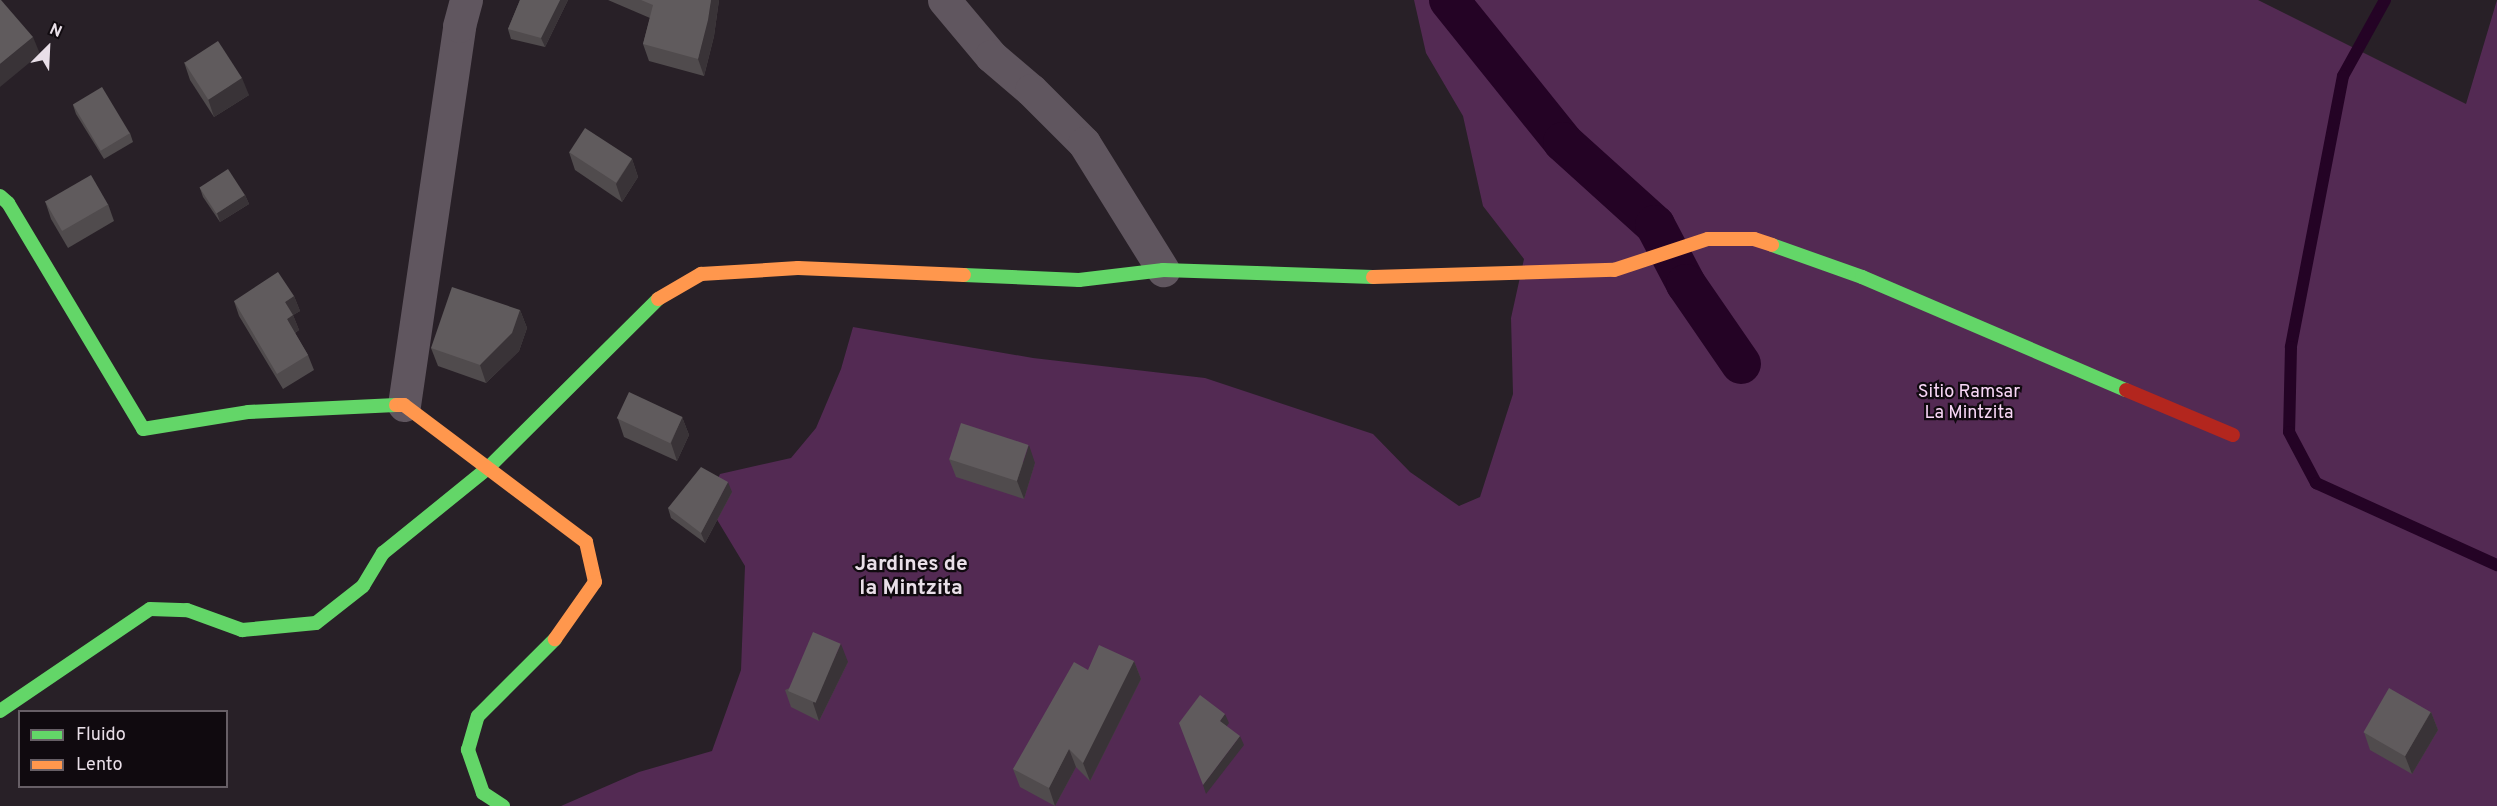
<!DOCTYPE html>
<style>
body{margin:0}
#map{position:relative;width:2497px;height:806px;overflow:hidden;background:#282027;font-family:Overpass,sans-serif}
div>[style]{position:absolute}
.green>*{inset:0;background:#532a53}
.stream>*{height:12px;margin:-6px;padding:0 6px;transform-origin:6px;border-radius:6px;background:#240325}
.canal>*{height:40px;margin:-20px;padding:0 20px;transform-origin:20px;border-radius:20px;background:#240325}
.street>*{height:33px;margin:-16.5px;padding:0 16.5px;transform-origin:16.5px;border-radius:16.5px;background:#60565f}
.fast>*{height:14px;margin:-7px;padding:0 7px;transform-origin:7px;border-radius:7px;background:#63d668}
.slow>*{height:14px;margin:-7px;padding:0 7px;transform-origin:7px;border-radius:7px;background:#ff974d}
.jam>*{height:14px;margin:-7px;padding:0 7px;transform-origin:7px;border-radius:7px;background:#b3261e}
.wall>*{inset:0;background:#504b4d}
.shaded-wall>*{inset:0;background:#393337}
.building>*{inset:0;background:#605b5d;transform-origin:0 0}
span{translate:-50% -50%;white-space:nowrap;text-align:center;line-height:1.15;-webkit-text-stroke:4.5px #100a0f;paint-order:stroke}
.park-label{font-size:18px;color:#f9d7f7}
.quarter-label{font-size:21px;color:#e9dfe8;font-weight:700}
.legend{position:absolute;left:18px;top:710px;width:210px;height:78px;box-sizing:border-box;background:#100a0f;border:2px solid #675f66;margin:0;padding:8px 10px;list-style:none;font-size:18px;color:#e9dfe8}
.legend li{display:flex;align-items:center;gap:12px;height:30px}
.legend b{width:30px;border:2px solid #675f66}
.north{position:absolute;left:18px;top:18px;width:60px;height:60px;-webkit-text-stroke:4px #100a0f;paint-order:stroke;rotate:24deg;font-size:16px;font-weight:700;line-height:24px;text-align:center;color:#e9dfe8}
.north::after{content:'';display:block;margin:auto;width:21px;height:27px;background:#e9dfe8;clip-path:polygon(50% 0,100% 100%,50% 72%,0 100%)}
</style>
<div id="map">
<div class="green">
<div style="clip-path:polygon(1414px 0,2258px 0,2466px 104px,2497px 0,2497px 806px,561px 806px,639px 772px,712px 751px,741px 670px,745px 566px,707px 503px,720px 474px,791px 458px,816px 428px,841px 369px,853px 327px,1033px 358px,1205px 378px,1373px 434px,1410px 472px,1459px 506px,1480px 497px,1513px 394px,1511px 318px,1524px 259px,1483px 206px,1463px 116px,1426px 53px)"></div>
</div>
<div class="stream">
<div style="left:2385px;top:0;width:87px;rotate:118.9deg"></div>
<div style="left:2343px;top:76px;width:276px;rotate:100.9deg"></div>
<div style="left:2291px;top:347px;width:85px;rotate:91.3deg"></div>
<div style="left:2289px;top:432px;width:58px;rotate:62.1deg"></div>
<div style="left:2316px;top:483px;width:199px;rotate:24.4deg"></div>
</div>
<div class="canal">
<div style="left:1449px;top:0;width:182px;rotate:51.2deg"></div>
<div style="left:1563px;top:142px;width:124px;rotate:42.1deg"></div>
<div style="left:1655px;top:225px;width:67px;rotate:62.3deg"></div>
<div style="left:1686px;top:284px;width:97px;rotate:55.5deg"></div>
</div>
<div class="street">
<div style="left:944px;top:0;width:73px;rotate:50deg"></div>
<div style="left:991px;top:56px;width:52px;rotate:40.4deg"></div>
<div style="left:1031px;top:90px;width:75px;rotate:45deg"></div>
<div style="left:1084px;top:143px;width:150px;rotate:58.1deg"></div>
<div style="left:404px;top:405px;width:383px;rotate:-81.7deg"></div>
<div style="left:459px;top:26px;width:27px;rotate:-75deg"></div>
</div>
<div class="fast">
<div style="left:0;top:196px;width:11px;rotate:41deg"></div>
<div style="left:8px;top:203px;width:263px;rotate:59.1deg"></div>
<div style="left:143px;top:429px;width:106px;rotate:-9.2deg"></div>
<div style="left:248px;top:412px;width:148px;rotate:-2.7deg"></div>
<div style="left:1772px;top:245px;width:96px;rotate:19.6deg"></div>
<div style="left:1862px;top:277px;width:287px;rotate:23.2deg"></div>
<div style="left:964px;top:275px;width:115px;rotate:2.5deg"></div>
<div style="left:1079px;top:280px;width:85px;rotate:-6.8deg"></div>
<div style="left:1163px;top:270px;width:210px;rotate:1.9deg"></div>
<div style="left:0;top:711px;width:181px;rotate:-34.2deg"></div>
<div style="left:150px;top:609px;width:37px;rotate:2deg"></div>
<div style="left:187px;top:610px;width:59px;rotate:20deg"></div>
<div style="left:242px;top:630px;width:74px;rotate:-5.4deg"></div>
<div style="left:316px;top:623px;width:60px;rotate:-38.2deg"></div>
<div style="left:363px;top:586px;width:39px;rotate:-59deg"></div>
<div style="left:383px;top:553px;width:135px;rotate:-39deg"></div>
<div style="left:488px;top:468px;width:240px;rotate:-44.8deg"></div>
<div style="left:503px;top:806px;width:24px;rotate:-147deg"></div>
<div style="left:483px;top:793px;width:46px;rotate:-109.2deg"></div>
<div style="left:468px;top:750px;width:35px;rotate:-74deg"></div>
<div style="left:478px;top:716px;width:109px;rotate:-45deg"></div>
</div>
<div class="slow">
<div style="left:1373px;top:277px;width:241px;rotate:-1.7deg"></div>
<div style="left:1614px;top:270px;width:99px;rotate:-18.3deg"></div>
<div style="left:1708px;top:239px;width:46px"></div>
<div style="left:1754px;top:239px;width:19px;rotate:18deg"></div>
<div style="left:658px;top:299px;width:50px;rotate:-30.2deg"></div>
<div style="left:701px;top:274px;width:97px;rotate:-3.5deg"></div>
<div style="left:798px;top:268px;width:166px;rotate:2.4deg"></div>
<div style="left:396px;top:405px;width:8px"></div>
<div style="left:404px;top:405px;width:228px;rotate:37deg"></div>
<div style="left:586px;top:542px;width:41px;rotate:77.3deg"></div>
<div style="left:595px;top:582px;width:70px;rotate:125.1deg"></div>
</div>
<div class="jam">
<div style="left:2126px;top:390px;width:116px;rotate:22.8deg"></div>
</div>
<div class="wall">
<div style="clip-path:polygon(520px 0,568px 0,545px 47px,511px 39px,508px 29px)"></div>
<div style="clip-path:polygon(608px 0,719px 0,714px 36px,704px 76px,649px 61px,643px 44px,650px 18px)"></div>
<div style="clip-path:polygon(184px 62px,249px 95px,214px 117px,190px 80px)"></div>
<div style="clip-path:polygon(73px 105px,130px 133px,133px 142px,104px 159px,76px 114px)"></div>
<div style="clip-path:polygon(569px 152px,632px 159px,638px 177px,622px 202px,575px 170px)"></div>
<div style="clip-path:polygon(200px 188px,245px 195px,249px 204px,220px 222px,203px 197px)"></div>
<div style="clip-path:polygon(45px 201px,108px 204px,114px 221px,68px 248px,51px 219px)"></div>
<div style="clip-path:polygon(294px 296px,300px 311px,293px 315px,299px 330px,295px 333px,308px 355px,314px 370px,283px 389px,239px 316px,234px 301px)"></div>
<div style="clip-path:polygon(520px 310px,527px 328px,519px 351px,486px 383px,438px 366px,431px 348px)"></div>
<div style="clip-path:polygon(682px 417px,689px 435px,677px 461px,624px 437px,618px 419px)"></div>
<div style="clip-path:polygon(949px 459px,1035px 463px,1024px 499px,956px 477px)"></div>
<div style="clip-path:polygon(732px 492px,705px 543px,671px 518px,668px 508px)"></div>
<div style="clip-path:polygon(1134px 661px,1141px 679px,1090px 781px,1076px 767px,1055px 806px,1020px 787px,1013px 769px,1088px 670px)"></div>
<div style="clip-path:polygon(848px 662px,819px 721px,791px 707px,785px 690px)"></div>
<div style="clip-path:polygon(2431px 712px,2438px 730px,2412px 774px,2370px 750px,2364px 732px)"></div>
</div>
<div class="shaded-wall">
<div style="clip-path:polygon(560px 0,568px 0,545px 47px,541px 38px)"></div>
<div style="clip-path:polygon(711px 0,719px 0,714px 36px,704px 76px,698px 59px)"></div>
<div style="clip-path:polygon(33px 37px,40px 54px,0 87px,0 64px)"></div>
<div style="clip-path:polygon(242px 78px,249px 95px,214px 117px,208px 99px)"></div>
<div style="clip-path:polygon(632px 159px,638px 177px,622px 202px,616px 184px)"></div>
<div style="clip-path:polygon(245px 195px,249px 204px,220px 222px,217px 213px)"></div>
<div style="clip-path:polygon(294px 296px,300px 311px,290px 317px,285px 302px)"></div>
<div style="clip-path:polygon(520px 310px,527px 328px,519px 351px,486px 383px,480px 365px)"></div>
<div style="clip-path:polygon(293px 315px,299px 330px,293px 334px,287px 319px)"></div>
<div style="clip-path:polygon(682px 417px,689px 435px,677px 461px,671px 443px)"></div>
<div style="clip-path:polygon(1029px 445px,1035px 463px,1024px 499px,1017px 481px)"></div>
<div style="clip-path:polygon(728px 482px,732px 492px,705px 543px,701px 533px)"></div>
<div style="clip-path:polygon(841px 644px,848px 662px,819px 721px,813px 703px)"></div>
<div style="clip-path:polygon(1134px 661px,1141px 679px,1090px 781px,1083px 763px)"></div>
<div style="clip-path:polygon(2431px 712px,2438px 730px,2412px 774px,2405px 756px)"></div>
<div style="clip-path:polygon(1225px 714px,1229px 723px,1224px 730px,1220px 721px)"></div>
<div style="clip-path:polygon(1240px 736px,1244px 745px,1206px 794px,1203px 785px)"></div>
<div style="clip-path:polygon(1069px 749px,1076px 767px,1055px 806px,1049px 788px)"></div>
</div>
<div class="building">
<div style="clip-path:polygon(0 0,1px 0,33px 37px,0 64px)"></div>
<div style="clip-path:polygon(520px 0,560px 0,541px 38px,508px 29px)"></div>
<div style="clip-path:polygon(641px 0,711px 0,708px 20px,698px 59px,643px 44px,653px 5px)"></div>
<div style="left:218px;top:41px;width:44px;height:40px;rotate:57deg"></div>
<div style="left:102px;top:87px;width:54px;height:34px;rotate:59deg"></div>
<div style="left:585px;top:128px;width:56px;height:29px;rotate:33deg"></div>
<div style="left:228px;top:169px;width:31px;height:34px;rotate:57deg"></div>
<div style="left:91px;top:175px;width:34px;height:53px;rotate:60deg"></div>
<div style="clip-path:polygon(278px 272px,294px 296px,285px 302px,293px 315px,287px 319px,308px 355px,277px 374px,234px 301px)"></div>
<div style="clip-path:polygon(452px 287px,520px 310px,512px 333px,480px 365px,431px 348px)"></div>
<div style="left:629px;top:392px;width:59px;height:29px;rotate:25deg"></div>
<div style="left:961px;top:423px;width:71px;height:38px;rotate:18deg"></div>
<div style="clip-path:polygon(701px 467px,728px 482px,701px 533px,668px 508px)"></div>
<div style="left:813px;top:632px;width:30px;height:64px;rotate:23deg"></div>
<div style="clip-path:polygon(1099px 645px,1134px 661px,1083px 763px,1069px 749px,1049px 788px,1013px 769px,1074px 662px,1088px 670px)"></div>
<div style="left:2389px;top:688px;width:48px;height:51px;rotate:30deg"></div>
<div style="clip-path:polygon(1200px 695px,1225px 714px,1220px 721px,1240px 736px,1203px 785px,1179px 723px)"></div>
</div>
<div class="park-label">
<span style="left:1969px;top:404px">Sitio Ramsar<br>La Mintzita</span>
</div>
<div class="quarter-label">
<span style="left:911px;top:577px">Jardines de<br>la Mintzita</span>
</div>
<ul class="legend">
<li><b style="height:8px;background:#63d668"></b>Fluido</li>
<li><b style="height:8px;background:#ff974d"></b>Lento</li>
</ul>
<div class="north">N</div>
</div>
